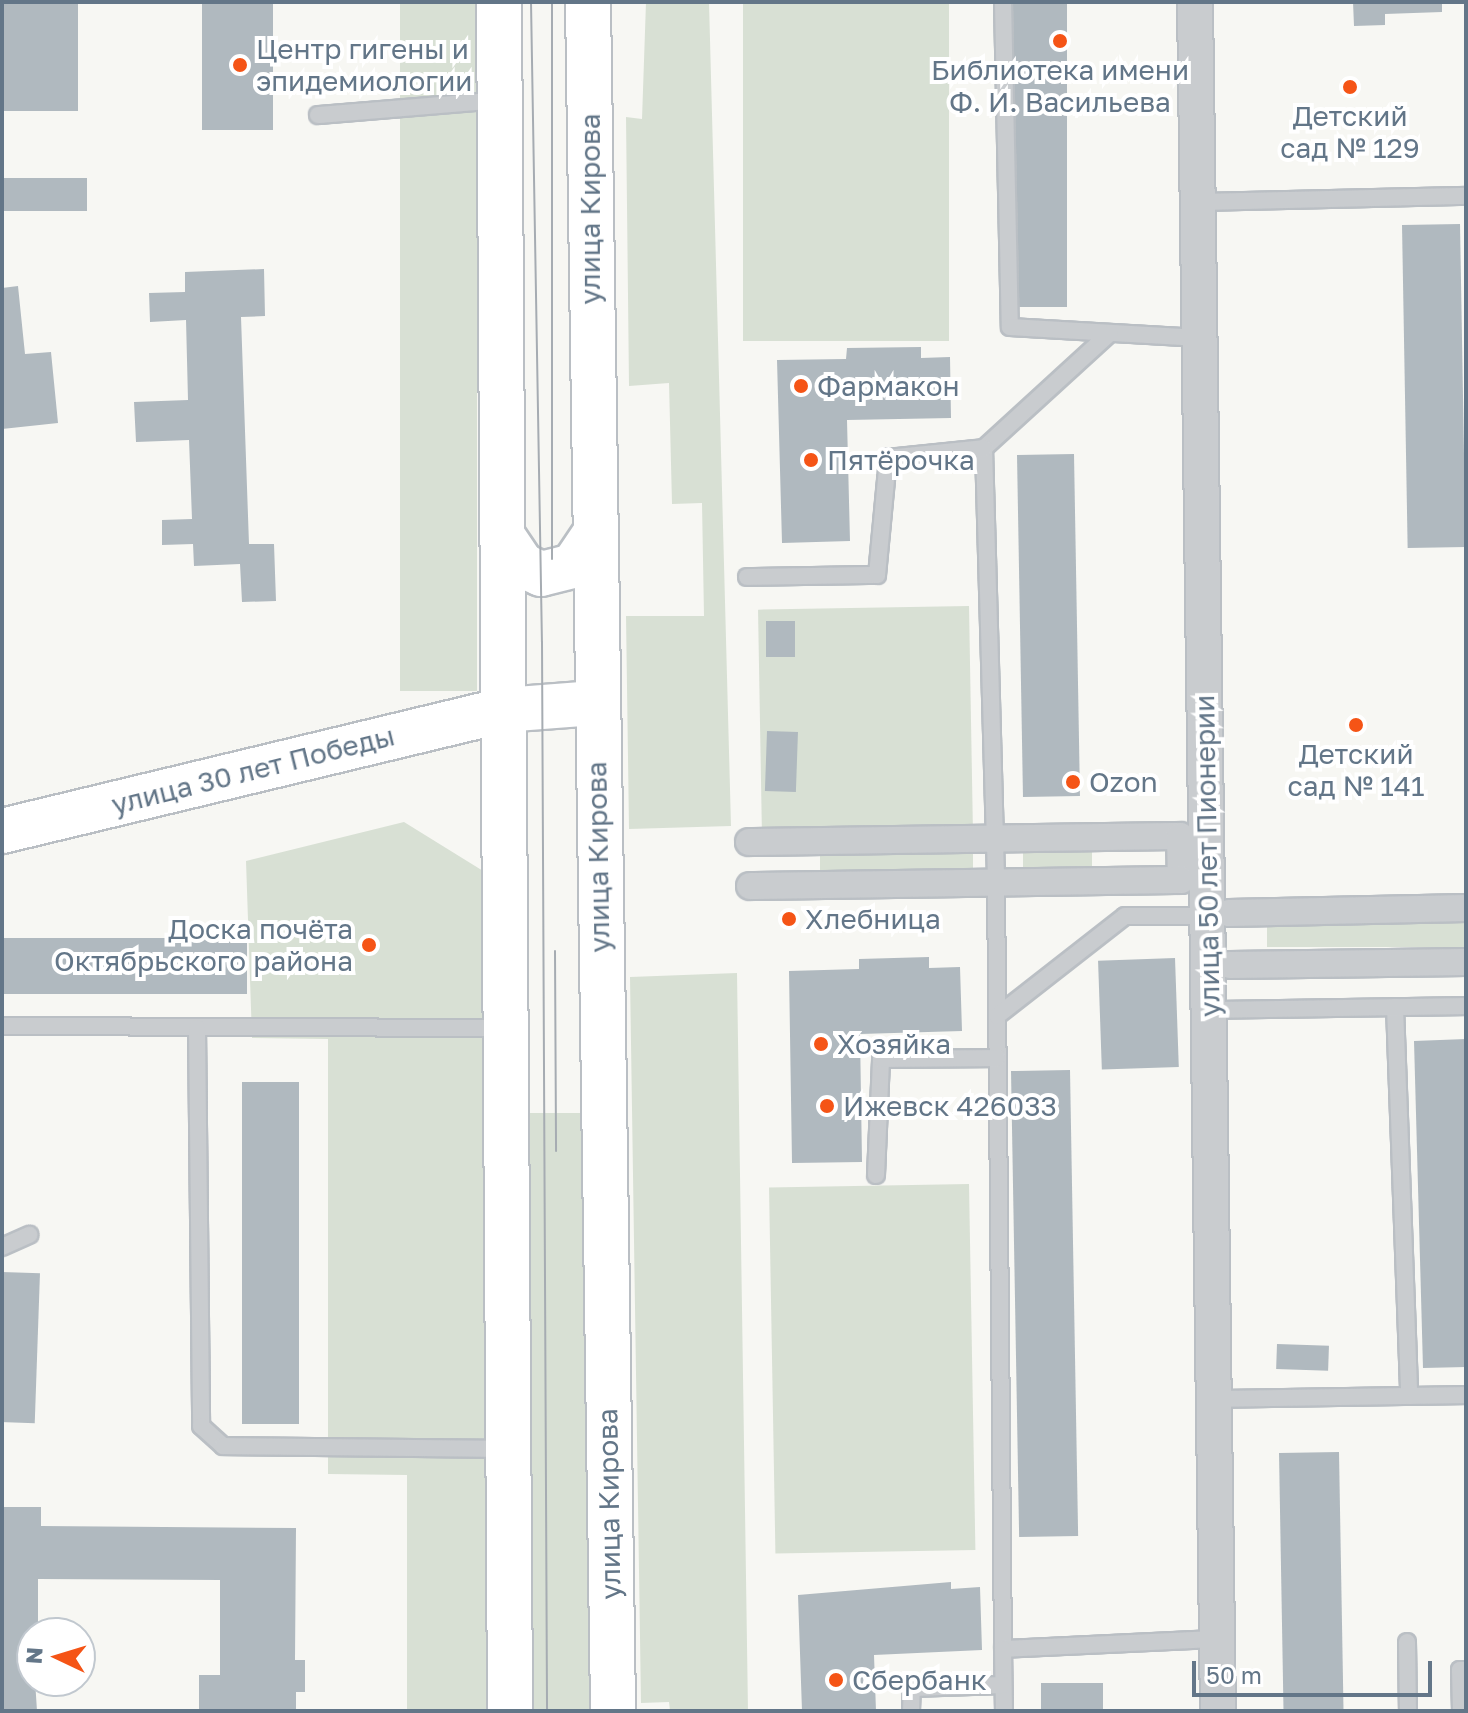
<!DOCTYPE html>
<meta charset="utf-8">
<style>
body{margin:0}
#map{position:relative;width:1468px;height:1713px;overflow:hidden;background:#f7f7f3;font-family:"Golos Text",sans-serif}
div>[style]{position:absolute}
.green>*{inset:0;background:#d8e0d4;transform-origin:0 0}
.building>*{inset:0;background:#b0b9bf;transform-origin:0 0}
.roads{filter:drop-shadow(2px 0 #babfc4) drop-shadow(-2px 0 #babfc4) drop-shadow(0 2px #babfc4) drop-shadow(0 -2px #babfc4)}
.service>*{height:16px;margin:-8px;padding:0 8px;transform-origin:8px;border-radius:8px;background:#c9cccf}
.pedestrian>*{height:26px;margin:-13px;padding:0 13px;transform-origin:13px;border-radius:13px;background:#c9cccf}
.minor>*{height:34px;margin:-17px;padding:0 17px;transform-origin:17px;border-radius:17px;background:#c9cccf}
.secondary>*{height:44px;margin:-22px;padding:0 22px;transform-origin:22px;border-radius:22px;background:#fff}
.primary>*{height:44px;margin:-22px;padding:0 22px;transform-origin:22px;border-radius:22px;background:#fff}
.tram>*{height:2px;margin:-1px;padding:0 1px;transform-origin:1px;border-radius:1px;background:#a6acb2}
.dots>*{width:22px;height:22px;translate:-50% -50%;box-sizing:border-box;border:4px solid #fff;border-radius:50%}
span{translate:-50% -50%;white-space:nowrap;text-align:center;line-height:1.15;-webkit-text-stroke:8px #fff;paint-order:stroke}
.poi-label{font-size:28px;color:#637688}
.left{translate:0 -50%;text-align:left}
.right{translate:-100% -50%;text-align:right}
.street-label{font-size:28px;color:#637688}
.frame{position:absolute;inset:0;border:4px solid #637688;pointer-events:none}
.north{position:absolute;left:16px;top:1617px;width:80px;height:80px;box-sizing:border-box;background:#fff;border:2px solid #c1c8cf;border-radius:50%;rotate:274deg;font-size:22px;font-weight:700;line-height:32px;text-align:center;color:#637688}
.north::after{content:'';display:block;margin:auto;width:28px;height:36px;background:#f55416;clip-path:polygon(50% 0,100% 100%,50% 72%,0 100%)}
.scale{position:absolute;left:1192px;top:1661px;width:240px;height:36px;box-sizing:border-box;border:4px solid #637688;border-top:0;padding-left:10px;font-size:24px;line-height:28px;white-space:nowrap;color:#637688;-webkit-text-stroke:6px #fff;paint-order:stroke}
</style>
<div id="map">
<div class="green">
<div style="left:400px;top:2px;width:77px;height:689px"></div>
<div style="clip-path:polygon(646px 2px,709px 2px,731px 826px,629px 829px,626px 616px,704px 616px,702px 503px,672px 504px,669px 383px,629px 386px,626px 117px,642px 119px)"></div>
<div style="left:743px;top:2px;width:206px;height:339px"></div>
<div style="left:969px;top:606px;width:233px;height:211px;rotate:89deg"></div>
<div style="clip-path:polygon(404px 822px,488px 874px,488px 1711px,407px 1711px,407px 1475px,328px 1474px,328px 1039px,252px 1038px,246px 861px)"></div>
<div style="left:1092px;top:849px;width:24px;height:69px;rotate:90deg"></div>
<div style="left:973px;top:850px;width:23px;height:153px;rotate:90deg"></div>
<div style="left:1466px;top:920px;width:27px;height:199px;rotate:90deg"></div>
<div style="clip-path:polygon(737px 973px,748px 1711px,670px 1711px,669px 1702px,641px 1703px,630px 977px)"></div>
<div style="left:518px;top:1113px;width:73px;height:598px"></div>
<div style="left:969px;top:1184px;width:366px;height:200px;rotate:89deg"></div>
</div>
<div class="building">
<div style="left:2px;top:2px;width:76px;height:109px"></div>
<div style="left:202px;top:2px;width:71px;height:128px"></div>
<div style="left:1012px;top:2px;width:55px;height:305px"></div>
<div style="clip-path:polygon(1353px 2px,1442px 2px,1442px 12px,1385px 14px,1385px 25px,1354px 26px)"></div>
<div style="left:2px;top:178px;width:85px;height:33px"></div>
<div style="left:1460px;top:224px;width:323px;height:58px;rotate:89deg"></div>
<div style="clip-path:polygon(264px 269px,265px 316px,241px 317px,249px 544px,274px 544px,276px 601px,242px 602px,240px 564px,194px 566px,193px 544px,162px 545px,162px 520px,192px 519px,189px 440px,136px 442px,134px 402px,188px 400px,186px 320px,150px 322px,149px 293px,185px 292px,185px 272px)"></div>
<div style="clip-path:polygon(18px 286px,25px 354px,51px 352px,58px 423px,2px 429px,2px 288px)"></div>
<div style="clip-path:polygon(921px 347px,921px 358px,950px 357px,951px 418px,847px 420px,850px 541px,782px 543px,777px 360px,846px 359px,847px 348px)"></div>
<div style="left:1074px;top:454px;width:342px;height:57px;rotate:89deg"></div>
<div style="left:766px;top:621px;width:29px;height:36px"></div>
<div style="left:767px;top:731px;width:31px;height:60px;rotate:2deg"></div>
<div style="left:2px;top:938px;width:245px;height:56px"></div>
<div style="clip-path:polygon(929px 957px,929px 968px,960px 967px,962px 1031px,860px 1034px,862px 1162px,792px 1163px,789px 971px,859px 969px,859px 959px)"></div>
<div style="left:1175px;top:958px;width:109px;height:77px;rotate:88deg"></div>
<div style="clip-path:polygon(1466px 1039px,1466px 1367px,1423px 1368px,1414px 1041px)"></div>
<div style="left:1070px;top:1070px;width:466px;height:59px;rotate:89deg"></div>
<div style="left:242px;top:1082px;width:57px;height:342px"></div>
<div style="left:2px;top:1272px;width:38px;height:150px;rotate:2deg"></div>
<div style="left:1277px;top:1344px;width:52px;height:25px;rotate:2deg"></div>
<div style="left:1339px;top:1452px;width:259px;height:60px;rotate:89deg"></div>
<div style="clip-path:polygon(2px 1507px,41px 1507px,41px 1526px,296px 1528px,295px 1660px,305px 1660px,305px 1692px,296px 1692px,296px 1711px,199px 1711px,199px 1675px,220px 1675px,220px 1580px,38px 1579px,38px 1633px,32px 1633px,37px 1711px,2px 1711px)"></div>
<div style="clip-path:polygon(951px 1582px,951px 1589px,980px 1587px,982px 1650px,874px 1655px,876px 1711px,802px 1711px,798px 1595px)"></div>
<div style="left:1103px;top:1683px;width:28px;height:62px;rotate:90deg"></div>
</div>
<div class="roads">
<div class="service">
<div style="left:1003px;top:2px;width:325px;rotate:88.8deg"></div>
<div style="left:1010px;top:327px;width:190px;rotate:3.3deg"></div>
<div style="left:318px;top:115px;width:183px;rotate:-4.7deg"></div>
<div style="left:1198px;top:202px;width:268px;rotate:-1.3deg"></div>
<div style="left:1110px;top:333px;width:171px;rotate:137.6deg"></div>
<div style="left:984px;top:448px;width:434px;rotate:88.4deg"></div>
<div style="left:996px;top:882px;width:767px;rotate:89.48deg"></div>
<div style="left:1003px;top:1649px;width:214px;rotate:-2.7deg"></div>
<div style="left:747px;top:577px;width:130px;rotate:-0.9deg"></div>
<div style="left:877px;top:575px;width:118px;rotate:-84.6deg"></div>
<div style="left:888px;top:458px;width:97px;rotate:-5.9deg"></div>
<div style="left:1395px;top:1007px;width:389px;rotate:87.9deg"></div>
<div style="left:1209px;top:1010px;width:257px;rotate:-0.9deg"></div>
<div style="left:997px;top:1016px;width:162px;rotate:-38deg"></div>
<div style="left:1125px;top:916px;width:82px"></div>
<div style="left:2px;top:1026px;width:501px;rotate:0.23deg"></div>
<div style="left:197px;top:1028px;width:398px;rotate:89.4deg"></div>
<div style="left:201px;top:1426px;width:30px;rotate:42deg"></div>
<div style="left:223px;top:1446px;width:283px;rotate:0.6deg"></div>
<div style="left:876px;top:1175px;width:116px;rotate:-87.5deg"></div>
<div style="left:881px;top:1059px;width:116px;rotate:-0.5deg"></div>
<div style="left:2px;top:1247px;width:30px;rotate:-24deg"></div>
<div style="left:1214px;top:1399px;width:252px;rotate:-0.9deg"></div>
<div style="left:1407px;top:1642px;width:69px;rotate:89.2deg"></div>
<div style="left:1003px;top:1649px;width:62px;rotate:89.1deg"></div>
<div style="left:911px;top:1711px;width:23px;rotate:-88deg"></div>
<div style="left:912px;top:1688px;width:91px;rotate:-1.9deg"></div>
<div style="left:1461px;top:1711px;width:41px;rotate:-91.4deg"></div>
<div style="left:1460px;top:1670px;width:6px"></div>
</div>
<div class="pedestrian">
<div style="left:749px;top:842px;width:431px;rotate:-0.8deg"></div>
<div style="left:1180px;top:836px;width:44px;rotate:88.7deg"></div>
<div style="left:1181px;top:880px;width:431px;rotate:179.2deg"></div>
<div style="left:1229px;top:913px;width:237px;rotate:-1.2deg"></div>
<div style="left:1230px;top:965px;width:236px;rotate:-0.7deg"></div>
</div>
<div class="minor">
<div style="left:1195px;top:2px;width:1709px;rotate:89.23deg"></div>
</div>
<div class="secondary">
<div style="left:2px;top:831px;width:516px;rotate:-13.55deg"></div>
</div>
<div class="primary">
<div style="left:499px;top:2px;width:1709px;rotate:89.63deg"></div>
<div style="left:588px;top:2px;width:1709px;rotate:89.16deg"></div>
<div style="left:504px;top:538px;width:32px;rotate:56deg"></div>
<div style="left:522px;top:565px;width:21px;rotate:25deg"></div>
<div style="left:541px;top:574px;width:33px;rotate:-14deg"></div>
<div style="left:573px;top:566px;width:37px;rotate:-56deg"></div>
<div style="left:504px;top:710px;width:92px;rotate:-4.4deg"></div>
</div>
</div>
<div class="tram">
<div style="left:531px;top:2px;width:640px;rotate:89.02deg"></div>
<div style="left:542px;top:642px;width:1069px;rotate:89.73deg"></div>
<div style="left:552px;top:2px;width:557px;rotate:90deg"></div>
<div style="left:555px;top:951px;width:200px;rotate:89.7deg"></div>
</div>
<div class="dots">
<div style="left:1060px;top:41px;background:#f55416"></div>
<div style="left:240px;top:65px;background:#f55416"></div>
<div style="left:1350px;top:87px;background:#f55416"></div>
<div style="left:801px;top:386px;background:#f55416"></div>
<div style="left:811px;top:460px;background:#f55416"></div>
<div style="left:1356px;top:725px;background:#f55416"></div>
<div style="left:1073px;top:782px;background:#f55416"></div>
<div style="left:789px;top:919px;background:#f55416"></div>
<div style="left:369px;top:945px;background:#f55416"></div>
<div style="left:821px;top:1044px;background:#f55416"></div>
<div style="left:827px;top:1106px;background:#f55416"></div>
<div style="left:836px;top:1680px;background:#f55416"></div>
</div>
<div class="poi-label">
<span class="left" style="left:256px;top:65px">Центр гигены и<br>эпидемиологии</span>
<span style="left:1060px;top:86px">Библиотека имени<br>Ф. И. Васильева</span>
<span style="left:1350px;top:132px">Детский<br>сад № 129</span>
<span class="left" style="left:817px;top:386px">Фармакон</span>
<span class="left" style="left:827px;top:460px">Пятёрочка</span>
<span style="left:1356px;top:770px">Детский<br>сад № 141</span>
<span class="left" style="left:1089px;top:782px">Ozon</span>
<span class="left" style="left:805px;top:919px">Хлебница</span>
<span class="right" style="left:353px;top:945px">Доска почёта<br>Октябрьского района</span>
<span class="left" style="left:837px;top:1044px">Хозяйка</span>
<span class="left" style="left:843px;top:1106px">Ижевск 426033</span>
<span class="left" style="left:852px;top:1680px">Сбербанк</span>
</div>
<div class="street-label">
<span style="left:590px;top:209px;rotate:-90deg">улица Кирова</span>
<span style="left:253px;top:770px;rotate:-14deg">улица 30 лет Победы</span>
<span style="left:1207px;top:856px;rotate:-91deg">улица 50 лет Пионерии</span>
<span style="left:598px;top:857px;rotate:-91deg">улица Кирова</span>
<span style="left:609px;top:1504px;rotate:-91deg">улица Кирова</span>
</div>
<div class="frame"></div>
<div class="north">N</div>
<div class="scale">50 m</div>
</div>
